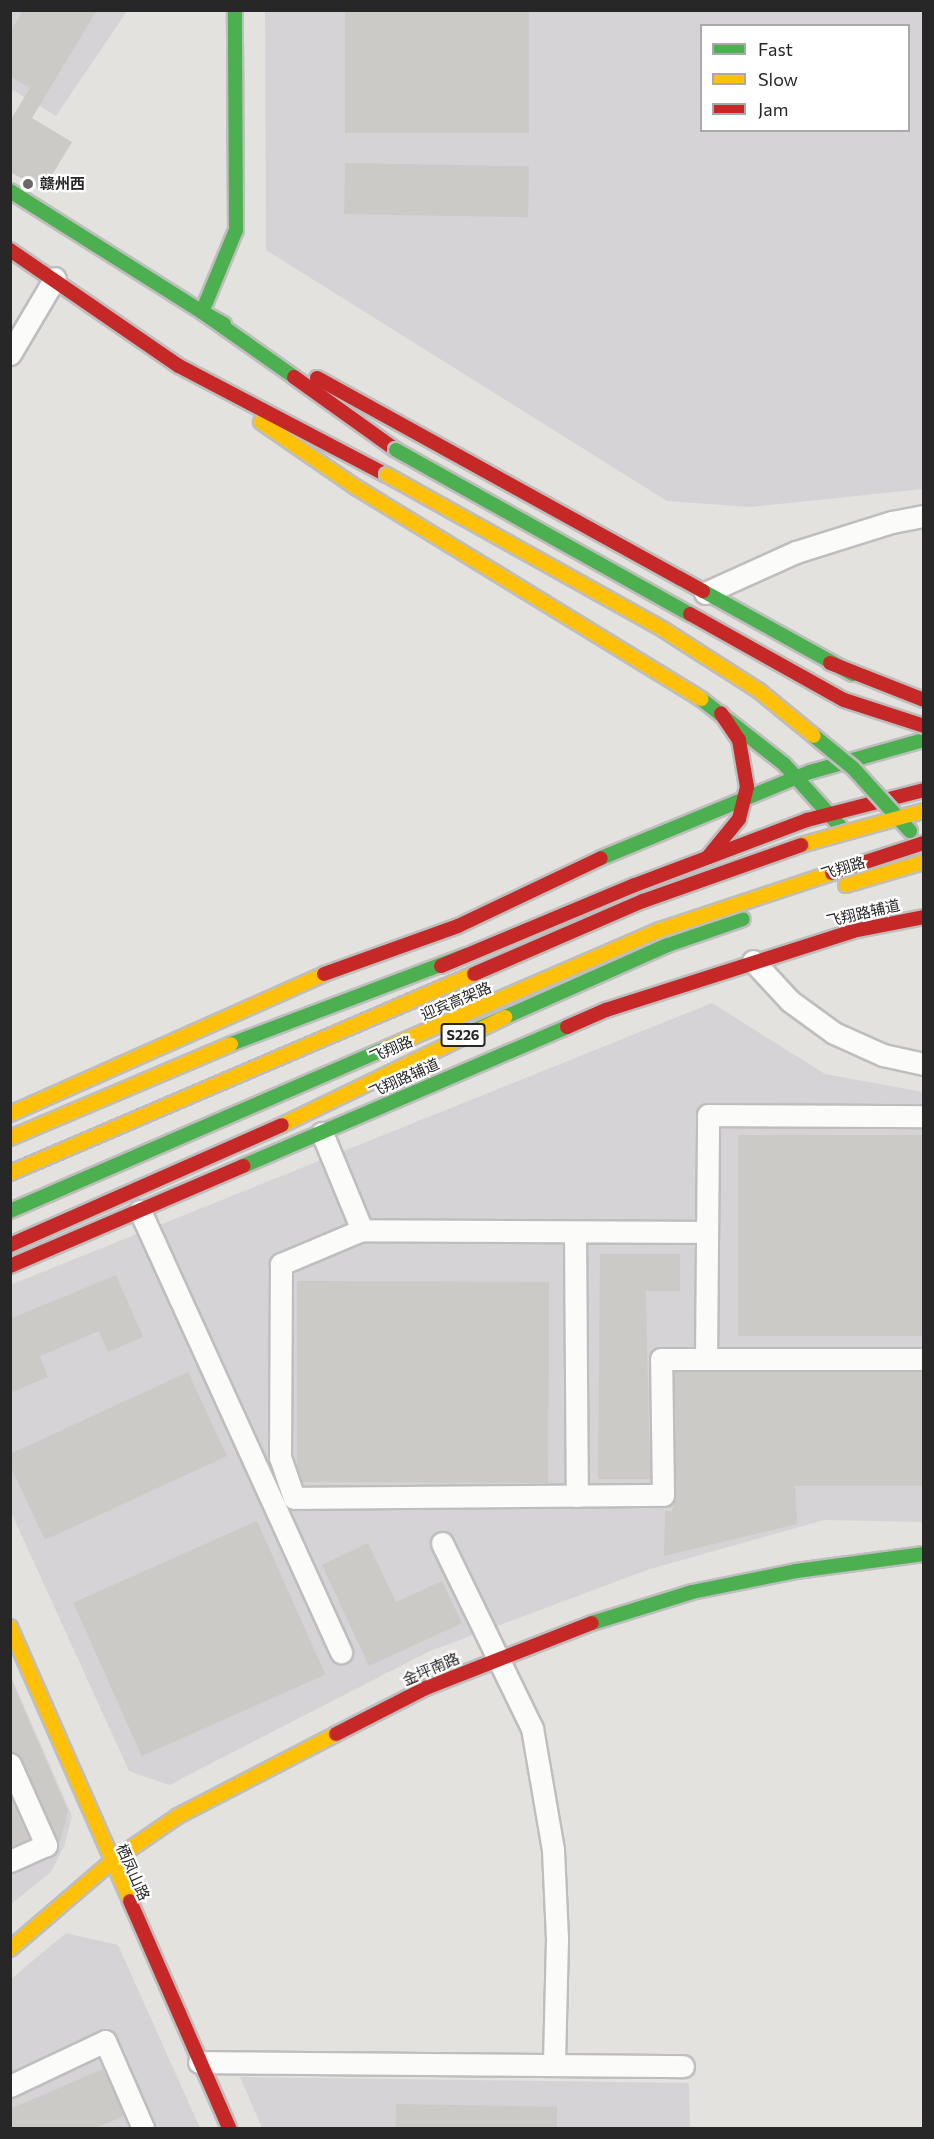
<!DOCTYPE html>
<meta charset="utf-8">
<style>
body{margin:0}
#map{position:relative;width:934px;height:2139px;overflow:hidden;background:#e4e2de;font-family:Commissioner,"Noto Sans SC",sans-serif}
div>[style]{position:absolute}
.industrial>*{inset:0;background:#d5d3d5}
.building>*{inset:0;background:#cccac7;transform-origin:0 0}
.roads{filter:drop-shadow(2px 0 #bebebe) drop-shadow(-2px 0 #bebebe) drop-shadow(0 2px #bebebe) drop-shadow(0 -2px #bebebe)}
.street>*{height:21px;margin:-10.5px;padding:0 10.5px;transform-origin:10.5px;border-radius:10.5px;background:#fbfbfa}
.fast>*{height:14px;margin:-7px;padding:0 7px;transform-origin:7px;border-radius:7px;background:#4caf50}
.slow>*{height:14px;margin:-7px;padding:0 7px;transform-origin:7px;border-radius:7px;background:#ffc107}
.jam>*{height:14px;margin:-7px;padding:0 7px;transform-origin:7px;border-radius:7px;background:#c62828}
.bridges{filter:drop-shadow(2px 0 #bebdbc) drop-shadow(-2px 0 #bebdbc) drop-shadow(0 2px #bebdbc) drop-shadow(0 -2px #bebdbc)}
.fast-bridge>*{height:14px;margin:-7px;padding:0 7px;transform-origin:7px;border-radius:7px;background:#4caf50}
.slow-bridge>*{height:14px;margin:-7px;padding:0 7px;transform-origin:7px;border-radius:7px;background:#ffc107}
.jam-bridge>*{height:14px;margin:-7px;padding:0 7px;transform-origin:7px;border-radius:7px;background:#c62828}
.dots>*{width:16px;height:16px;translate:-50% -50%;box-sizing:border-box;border:3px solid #fff;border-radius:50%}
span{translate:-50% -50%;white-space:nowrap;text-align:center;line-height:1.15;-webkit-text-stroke:4.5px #fff;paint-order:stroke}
.shield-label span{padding:2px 4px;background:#fff;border:2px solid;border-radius:4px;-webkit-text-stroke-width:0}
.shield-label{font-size:14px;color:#272727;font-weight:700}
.poi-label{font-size:15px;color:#272727;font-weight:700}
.left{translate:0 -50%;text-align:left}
.street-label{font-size:15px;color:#272727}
.frame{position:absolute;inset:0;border:12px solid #272727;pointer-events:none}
.legend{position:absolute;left:700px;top:24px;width:210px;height:108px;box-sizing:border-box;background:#fff;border:2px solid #a9a9a9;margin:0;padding:8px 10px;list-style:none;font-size:18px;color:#272727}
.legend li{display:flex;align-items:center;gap:12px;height:30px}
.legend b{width:30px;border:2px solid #a9a9a9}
</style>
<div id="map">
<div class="industrial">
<div style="clip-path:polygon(11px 11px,127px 11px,56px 116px,11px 89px)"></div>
<div style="clip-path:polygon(evenodd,265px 11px,923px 11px,923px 489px,750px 507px,667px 501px,266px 250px,265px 11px,702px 26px,908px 26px,908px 130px,702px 130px,702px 26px)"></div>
<div style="clip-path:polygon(712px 1003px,825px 1074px,923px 1092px,923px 1522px,824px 1520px,650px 1569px,430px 1651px,169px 1785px,129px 1771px,11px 1512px,10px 1285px)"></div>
<div style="clip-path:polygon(10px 1674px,72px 1816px,64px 1847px,50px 1873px,11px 1904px)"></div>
<div style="clip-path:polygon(66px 1933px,118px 1945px,200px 2128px,11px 2128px,11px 1979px)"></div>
<div style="clip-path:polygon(240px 2077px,689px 2083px,690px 2128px,262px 2128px)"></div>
</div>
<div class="building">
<div style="clip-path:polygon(23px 10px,97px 10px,32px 118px,72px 142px,43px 190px,10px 172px,10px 121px,30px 88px,10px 76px,10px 32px)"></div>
<div style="left:345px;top:10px;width:184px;height:123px"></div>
<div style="left:345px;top:163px;width:184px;height:51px;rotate:1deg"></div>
<div style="left:738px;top:1135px;width:186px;height:201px"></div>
<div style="clip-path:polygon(600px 1254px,680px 1254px,680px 1291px,646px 1291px,650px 1479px,598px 1479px)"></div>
<div style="clip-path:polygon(116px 1275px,143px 1337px,108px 1352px,99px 1331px,40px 1356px,48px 1377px,10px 1393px,10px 1319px)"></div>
<div style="clip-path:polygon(297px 1281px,549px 1282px,548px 1483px,302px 1482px,297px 1467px)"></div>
<div style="clip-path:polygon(188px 1372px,227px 1456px,45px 1540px,10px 1465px,10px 1454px)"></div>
<div style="clip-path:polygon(674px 1372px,924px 1372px,924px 1486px,795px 1486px,797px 1524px,664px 1556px,665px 1511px,672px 1511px,676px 1495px)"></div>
<div style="left:257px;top:1521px;width:168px;height:201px;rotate:66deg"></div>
<div style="clip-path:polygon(368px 1543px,396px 1602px,442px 1581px,462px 1623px,369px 1666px,322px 1565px)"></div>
<div style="clip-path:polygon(10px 1677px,68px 1811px,59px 1845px,22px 1759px,10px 1751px)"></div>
<div style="clip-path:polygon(10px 1797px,29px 1839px,10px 1847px)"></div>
<div style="clip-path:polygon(103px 2069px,124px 2116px,96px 2128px,10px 2128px,10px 2109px)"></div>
<div style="left:396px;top:2104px;width:161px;height:24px;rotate:1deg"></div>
</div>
<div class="roads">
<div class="street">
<div style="left:10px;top:354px;width:88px;rotate:-59.4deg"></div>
<div style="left:705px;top:593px;width:100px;rotate:-24.3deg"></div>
<div style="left:796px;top:552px;width:101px;rotate:-17.4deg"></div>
<div style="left:892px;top:522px;width:33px;rotate:-11deg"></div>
<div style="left:753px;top:961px;width:54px;rotate:47.2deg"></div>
<div style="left:790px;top:1001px;width:54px;rotate:36deg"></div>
<div style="left:834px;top:1033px;width:54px;rotate:24.2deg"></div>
<div style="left:883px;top:1055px;width:42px;rotate:12.4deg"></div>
<div style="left:322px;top:1133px;width:105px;rotate:67.6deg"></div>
<div style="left:140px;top:1211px;width:485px;rotate:65.5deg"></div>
<div style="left:575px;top:1232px;width:264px;rotate:89.6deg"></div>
<div style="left:707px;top:1232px;width:345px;rotate:-179.7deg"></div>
<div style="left:362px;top:1230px;width:88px;rotate:157.2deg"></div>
<div style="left:281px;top:1264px;width:193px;rotate:90.3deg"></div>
<div style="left:280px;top:1457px;width:43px;rotate:71.1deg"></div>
<div style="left:294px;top:1498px;width:369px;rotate:-0.5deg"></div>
<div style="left:663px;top:1495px;width:136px;rotate:-90.8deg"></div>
<div style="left:661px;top:1359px;width:263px"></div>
<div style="left:706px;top:1359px;width:244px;rotate:-89.5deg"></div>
<div style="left:708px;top:1115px;width:216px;rotate:0.3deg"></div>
<div style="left:442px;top:1543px;width:206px;rotate:64.1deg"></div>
<div style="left:532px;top:1728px;width:124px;rotate:80.2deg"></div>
<div style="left:553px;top:1850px;width:89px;rotate:87.4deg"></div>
<div style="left:557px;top:1939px;width:126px;rotate:91.4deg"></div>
<div style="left:10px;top:1764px;width:89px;rotate:66deg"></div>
<div style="left:46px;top:1845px;width:39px;rotate:156deg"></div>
<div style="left:199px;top:2062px;width:484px;rotate:0.5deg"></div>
<div style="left:10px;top:2086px;width:105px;rotate:-25.3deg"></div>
<div style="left:105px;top:2041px;width:95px;rotate:66.4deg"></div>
</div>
<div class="fast">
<div style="left:10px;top:191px;width:227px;rotate:32.2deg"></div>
<div style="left:202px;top:312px;width:113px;rotate:35.2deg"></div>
<div style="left:224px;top:324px;width:25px;rotate:-151deg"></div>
<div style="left:202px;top:312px;width:89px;rotate:-67.5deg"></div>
<div style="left:236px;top:230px;width:220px;rotate:-90.3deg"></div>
<div style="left:703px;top:591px;width:171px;rotate:29deg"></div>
<div style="left:701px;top:699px;width:105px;rotate:38.1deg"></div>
<div style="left:784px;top:764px;width:91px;rotate:48.1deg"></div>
<div style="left:601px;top:858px;width:226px;rotate:-22.4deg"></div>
<div style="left:810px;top:772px;width:118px;rotate:-15.7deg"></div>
<div style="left:478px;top:1029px;width:208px;rotate:-23.9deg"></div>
<div style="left:668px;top:945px;width:79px;rotate:-19.1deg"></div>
<div style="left:231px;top:1044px;width:251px;rotate:-20.7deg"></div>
<div style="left:243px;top:1166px;width:353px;rotate:-23.2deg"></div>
<div style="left:592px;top:1623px;width:105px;rotate:-17.2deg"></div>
<div style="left:692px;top:1592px;width:106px;rotate:-11.4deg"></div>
<div style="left:796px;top:1571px;width:129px;rotate:-7.6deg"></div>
</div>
<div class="slow">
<div style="left:261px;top:422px;width:116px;rotate:34.5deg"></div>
<div style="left:357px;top:488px;width:404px;rotate:31.5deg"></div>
<div style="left:846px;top:885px;width:81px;rotate:-16.4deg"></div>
<div style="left:10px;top:1114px;width:344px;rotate:-24deg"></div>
<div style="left:282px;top:1125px;width:248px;rotate:-25.8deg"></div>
<div style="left:10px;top:1138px;width:240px;rotate:-23deg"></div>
<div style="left:10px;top:1627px;width:299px;rotate:66.3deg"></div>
<div style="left:10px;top:1949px;width:133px;rotate:-40.7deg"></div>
<div style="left:111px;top:1862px;width:81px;rotate:-34.5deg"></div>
<div style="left:178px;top:1816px;width:178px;rotate:-27.4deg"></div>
</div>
<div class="jam">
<div style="left:10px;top:250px;width:205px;rotate:34.5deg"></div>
<div style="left:179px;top:366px;width:235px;rotate:27.7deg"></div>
<div style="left:294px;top:377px;width:125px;rotate:35.6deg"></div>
<div style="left:317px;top:378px;width:441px;rotate:28.9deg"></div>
<div style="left:830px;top:663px;width:101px;rotate:21.5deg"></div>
<div style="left:708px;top:857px;width:49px;rotate:-50.8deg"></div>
<div style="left:739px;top:819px;width:33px;rotate:-76deg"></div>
<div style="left:747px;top:787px;width:48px;rotate:-99.7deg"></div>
<div style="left:739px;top:740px;width:32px;rotate:-124deg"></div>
<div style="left:441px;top:966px;width:210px;rotate:-22.7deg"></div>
<div style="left:635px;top:885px;width:184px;rotate:-20.7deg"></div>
<div style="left:807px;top:820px;width:121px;rotate:-14.4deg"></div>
<div style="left:324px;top:974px;width:142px;rotate:-19.7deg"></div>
<div style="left:458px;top:926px;width:158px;rotate:-25.4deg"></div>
<div style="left:567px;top:1027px;width:43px;rotate:-23.6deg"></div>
<div style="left:606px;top:1010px;width:259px;rotate:-17.7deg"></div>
<div style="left:853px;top:931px;width:72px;rotate:-11.2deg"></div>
<div style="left:10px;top:1245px;width:297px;rotate:-23.8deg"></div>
<div style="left:10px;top:1266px;width:254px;rotate:-23.2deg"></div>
<div style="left:336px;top:1734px;width:101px;rotate:-27.1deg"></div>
<div style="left:426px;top:1688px;width:178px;rotate:-21.4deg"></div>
<div style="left:130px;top:1901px;width:248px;rotate:66.4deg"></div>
</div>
</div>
<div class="bridges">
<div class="fast-bridge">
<div style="left:396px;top:450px;width:337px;rotate:29.2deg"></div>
<div style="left:814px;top:736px;width:50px;rotate:39.4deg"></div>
<div style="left:853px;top:768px;width:85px;rotate:47.9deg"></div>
<div style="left:10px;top:1211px;width:413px;rotate:-23.4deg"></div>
</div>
<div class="slow-bridge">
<div style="left:387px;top:475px;width:317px;rotate:29.2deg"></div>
<div style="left:664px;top:630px;width:112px;rotate:32.6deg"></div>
<div style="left:758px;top:690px;width:72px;rotate:39.4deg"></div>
<div style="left:801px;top:845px;width:128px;rotate:-15.5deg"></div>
<div style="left:389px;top:1047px;width:295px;rotate:-23.4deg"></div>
<div style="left:660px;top:930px;width:181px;rotate:-18.3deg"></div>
<div style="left:10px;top:1173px;width:505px;rotate:-23.21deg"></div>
</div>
<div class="jam-bridge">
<div style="left:690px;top:614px;width:176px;rotate:29.2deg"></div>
<div style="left:844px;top:700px;width:84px;rotate:18deg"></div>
<div style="left:832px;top:873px;width:97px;rotate:-18.1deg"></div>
<div style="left:474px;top:974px;width:184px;rotate:-23.4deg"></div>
<div style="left:643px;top:901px;width:168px;rotate:-19.5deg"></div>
</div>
</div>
<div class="dots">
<div style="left:28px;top:184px;background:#696867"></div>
</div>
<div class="shield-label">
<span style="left:463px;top:1035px">S226</span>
</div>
<div class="poi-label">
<span class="left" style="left:40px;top:184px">赣州西</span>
</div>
<div class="street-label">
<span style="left:843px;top:868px;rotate:-17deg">飞翔路</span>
<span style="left:863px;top:913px;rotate:-13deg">飞翔路辅道</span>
<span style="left:456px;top:1001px;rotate:-23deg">迎宾高架路</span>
<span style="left:391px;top:1049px;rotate:-23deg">飞翔路</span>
<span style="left:404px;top:1078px;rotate:-24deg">飞翔路辅道</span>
<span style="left:431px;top:1669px;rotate:-23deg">金坪南路</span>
<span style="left:133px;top:1872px;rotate:66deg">栖凤山路</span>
</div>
<div class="frame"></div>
<ul class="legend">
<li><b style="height:8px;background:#4caf50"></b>Fast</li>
<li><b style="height:8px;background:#ffc107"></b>Slow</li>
<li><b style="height:8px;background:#c62828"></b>Jam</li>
</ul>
</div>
